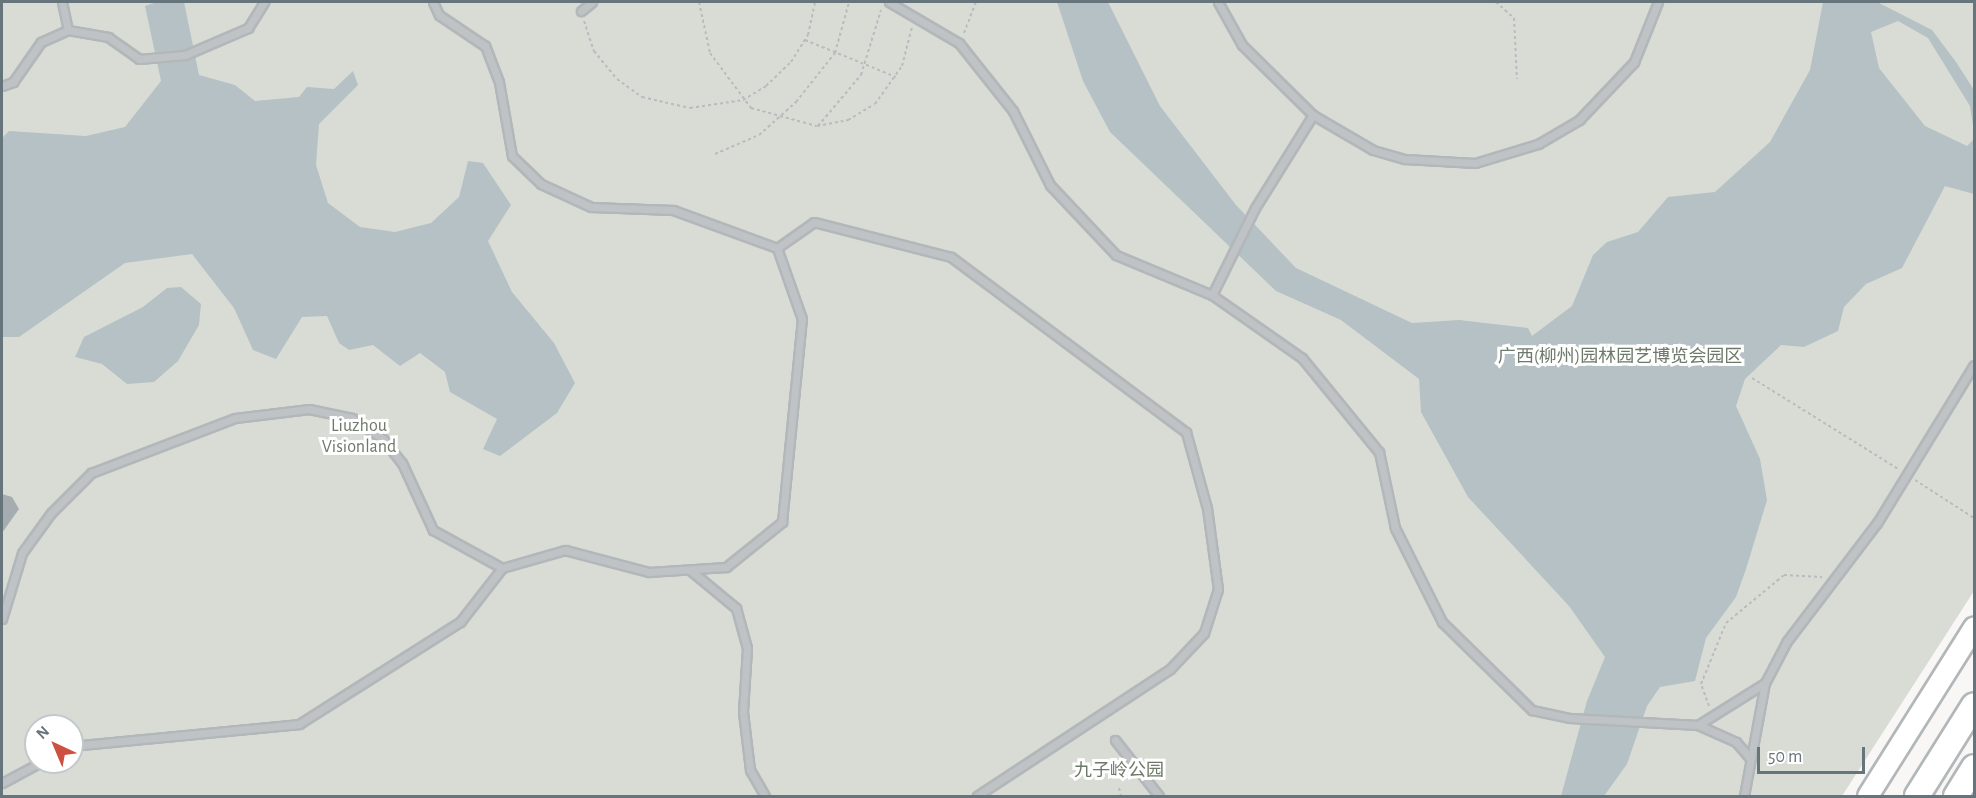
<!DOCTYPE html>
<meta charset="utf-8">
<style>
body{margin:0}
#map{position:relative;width:1976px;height:798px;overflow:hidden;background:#f8f7f5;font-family:"Alegreya Sans","Noto Sans SC",sans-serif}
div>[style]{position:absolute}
.green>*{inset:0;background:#d8dcd5}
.water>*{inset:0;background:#b5c1c4}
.building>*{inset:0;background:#a5adb1}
.path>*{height:2px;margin-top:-1px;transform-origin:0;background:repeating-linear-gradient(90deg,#b9bcbe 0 3px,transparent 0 6px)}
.roads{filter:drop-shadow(2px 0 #b2b7ba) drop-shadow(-2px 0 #b2b7ba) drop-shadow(0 2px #b2b7ba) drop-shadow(0 -2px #b2b7ba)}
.lane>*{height:7px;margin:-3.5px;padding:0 3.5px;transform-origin:3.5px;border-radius:3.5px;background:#bfc3c6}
.secondary>*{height:20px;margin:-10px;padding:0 10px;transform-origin:10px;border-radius:10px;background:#fff}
.highway>*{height:24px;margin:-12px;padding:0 12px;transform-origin:12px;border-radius:12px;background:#fff}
span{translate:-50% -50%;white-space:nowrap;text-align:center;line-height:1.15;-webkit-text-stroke:6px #fff;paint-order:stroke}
.park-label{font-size:18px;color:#6e7a69}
.frame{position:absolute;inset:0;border:3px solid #66757c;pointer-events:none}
.north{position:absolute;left:24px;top:714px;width:60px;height:60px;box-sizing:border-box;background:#fff;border:2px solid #c2c8cb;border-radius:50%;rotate:316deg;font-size:16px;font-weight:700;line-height:24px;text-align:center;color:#66757c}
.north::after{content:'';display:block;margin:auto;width:21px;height:27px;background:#cd5140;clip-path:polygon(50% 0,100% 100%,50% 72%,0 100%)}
.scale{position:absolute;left:1757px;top:747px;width:108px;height:27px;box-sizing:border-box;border:3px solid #66757c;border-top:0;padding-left:8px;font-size:18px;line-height:21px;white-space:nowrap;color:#66757c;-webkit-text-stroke:4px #fff;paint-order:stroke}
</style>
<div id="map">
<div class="green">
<div style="clip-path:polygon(evenodd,2px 2px,1974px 2px,1974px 591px,1842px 796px,2px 796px,2px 2px,36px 726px,72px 726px,72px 762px,36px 762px,36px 726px)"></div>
</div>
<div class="water">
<div style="clip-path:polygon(157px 2px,184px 2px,199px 75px,235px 85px,255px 101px,299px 97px,307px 87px,334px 89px,353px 71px,358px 85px,319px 124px,316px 165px,328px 203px,360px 227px,395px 232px,431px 223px,459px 197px,468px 161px,483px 163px,511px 205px,488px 241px,512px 292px,554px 343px,575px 383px,557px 413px,500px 456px,483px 449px,497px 419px,450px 392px,445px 372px,420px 353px,400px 366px,373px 345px,349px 350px,339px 343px,327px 316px,302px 317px,276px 359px,253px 350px,234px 308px,192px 254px,125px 263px,19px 337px,2px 337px,2px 138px,9px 131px,86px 136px,125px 127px,161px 81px,145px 6px)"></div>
<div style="clip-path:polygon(1057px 2px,1108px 2px,1160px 106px,1236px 205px,1296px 268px,1412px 323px,1459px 320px,1528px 328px,1532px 336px,1572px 306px,1593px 255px,1607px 242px,1638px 232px,1668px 197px,1715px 192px,1770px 142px,1810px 70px,1823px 2px,1877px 2px,1932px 30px,1956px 62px,1974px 90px,1974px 132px,1970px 106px,1928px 38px,1898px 21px,1871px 32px,1879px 68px,1925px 126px,1967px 146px,1974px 139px,1974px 194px,1945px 186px,1902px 268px,1866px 284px,1844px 307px,1838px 331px,1804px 347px,1781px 345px,1745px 379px,1736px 406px,1760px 459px,1767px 500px,1746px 569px,1736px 597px,1706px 638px,1695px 681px,1660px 687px,1647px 706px,1627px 764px,1604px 796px,1561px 796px,1587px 701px,1605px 657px,1569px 606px,1468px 497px,1421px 412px,1419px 379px,1341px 320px,1276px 291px,1110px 132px,1083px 81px)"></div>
<div style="clip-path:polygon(181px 287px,201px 304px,199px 325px,178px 361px,154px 382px,127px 384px,102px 364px,75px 357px,84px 337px,143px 307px,167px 288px)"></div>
</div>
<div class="building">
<div style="clip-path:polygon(2px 494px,12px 497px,19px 509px,2px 533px)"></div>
</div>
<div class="path">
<div style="left:699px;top:2px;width:52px;rotate:77.8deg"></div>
<div style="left:710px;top:53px;width:69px;rotate:53.3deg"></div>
<div style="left:751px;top:108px;width:68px;rotate:15.3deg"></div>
<div style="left:817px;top:126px;width:32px;rotate:-11deg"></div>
<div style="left:848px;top:120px;width:31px;rotate:-31deg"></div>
<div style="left:875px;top:104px;width:47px;rotate:-54.6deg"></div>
<div style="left:902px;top:66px;width:40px;rotate:-75.6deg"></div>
<div style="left:1496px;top:2px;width:24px;rotate:42deg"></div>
<div style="left:1514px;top:18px;width:61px;rotate:87.2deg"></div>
<div style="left:584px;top:21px;width:32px;rotate:72deg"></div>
<div style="left:594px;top:51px;width:36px;rotate:51deg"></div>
<div style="left:617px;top:79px;width:31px;rotate:36deg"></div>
<div style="left:642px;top:97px;width:49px;rotate:12.9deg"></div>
<div style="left:690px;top:108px;width:54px;rotate:-8.6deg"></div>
<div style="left:743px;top:100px;width:27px;rotate:-31deg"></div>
<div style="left:766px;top:86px;width:35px;rotate:-44deg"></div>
<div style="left:791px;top:62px;width:32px;rotate:-58deg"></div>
<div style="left:808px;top:35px;width:34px;rotate:-78deg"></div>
<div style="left:964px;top:33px;width:33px;rotate:-69deg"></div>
<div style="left:805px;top:40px;width:98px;rotate:22.1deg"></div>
<div style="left:818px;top:126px;width:67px;rotate:-49.9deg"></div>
<div style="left:861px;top:75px;width:68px;rotate:-72.9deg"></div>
<div style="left:715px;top:154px;width:48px;rotate:-23.4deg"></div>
<div style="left:759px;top:135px;width:50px;rotate:-41.7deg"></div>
<div style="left:796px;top:102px;width:63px;rotate:-51.5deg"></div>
<div style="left:835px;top:53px;width:53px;rotate:-74.6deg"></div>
<div style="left:1752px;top:378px;width:172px;rotate:31.9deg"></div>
<div style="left:1915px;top:480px;width:70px;rotate:32.8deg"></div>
<div style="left:1709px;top:706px;width:23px;rotate:-110deg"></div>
<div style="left:1701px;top:684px;width:66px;rotate:-67.7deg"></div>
<div style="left:1726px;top:623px;width:75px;rotate:-39.6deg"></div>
<div style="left:1784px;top:575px;width:38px;rotate:3deg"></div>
<div style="left:1119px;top:788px;width:8px;rotate:76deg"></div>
</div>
<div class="roads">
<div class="lane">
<div style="left:62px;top:2px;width:29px;rotate:78deg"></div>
<div style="left:889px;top:2px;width:81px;rotate:30.4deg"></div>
<div style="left:959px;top:43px;width:87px;rotate:51.5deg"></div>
<div style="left:1013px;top:111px;width:83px;rotate:63.4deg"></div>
<div style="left:1050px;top:185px;width:96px;rotate:46.7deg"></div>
<div style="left:1116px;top:255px;width:104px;rotate:22.6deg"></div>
<div style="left:1212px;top:295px;width:110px;rotate:35deg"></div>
<div style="left:1302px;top:358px;width:122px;rotate:50.7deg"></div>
<div style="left:1379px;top:452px;width:78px;rotate:78.1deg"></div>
<div style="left:1395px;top:528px;width:105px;rotate:63.4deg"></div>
<div style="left:1442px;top:622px;width:126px;rotate:44.4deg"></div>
<div style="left:1532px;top:710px;width:39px;rotate:12deg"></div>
<div style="left:1570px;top:718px;width:128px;rotate:3.1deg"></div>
<div style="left:1698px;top:725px;width:79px;rotate:-32.1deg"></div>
<div style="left:1765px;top:683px;width:47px;rotate:-62.4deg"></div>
<div style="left:1787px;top:641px;width:148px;rotate:-52.7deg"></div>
<div style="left:1877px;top:523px;width:185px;rotate:-58.5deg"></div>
<div style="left:1218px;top:2px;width:49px;rotate:60.8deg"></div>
<div style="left:1242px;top:45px;width:100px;rotate:44.6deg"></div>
<div style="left:1313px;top:115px;width:69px;rotate:30.3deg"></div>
<div style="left:1373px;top:150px;width:33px;rotate:16deg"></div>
<div style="left:1405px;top:159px;width:70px;rotate:3.3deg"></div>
<div style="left:1475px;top:163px;width:66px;rotate:-16.8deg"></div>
<div style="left:1538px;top:144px;width:48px;rotate:-30.3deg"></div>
<div style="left:1579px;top:120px;width:80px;rotate:-46.5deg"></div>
<div style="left:1634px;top:62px;width:65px;rotate:-68.2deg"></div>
<div style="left:581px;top:11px;width:14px;rotate:-39deg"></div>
<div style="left:2px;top:86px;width:12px;rotate:-20deg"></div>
<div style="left:13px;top:82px;width:49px;rotate:-55deg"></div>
<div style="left:41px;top:42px;width:30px;rotate:-24deg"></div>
<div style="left:68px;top:30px;width:41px;rotate:9.9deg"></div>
<div style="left:108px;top:37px;width:38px;rotate:35deg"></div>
<div style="left:139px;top:59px;width:46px;rotate:-5deg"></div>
<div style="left:185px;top:55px;width:69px;rotate:-23.2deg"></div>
<div style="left:248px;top:28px;width:31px;rotate:-58deg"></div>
<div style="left:777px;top:248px;width:45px;rotate:-35.1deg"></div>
<div style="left:814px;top:222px;width:141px;rotate:14.3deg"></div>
<div style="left:951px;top:257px;width:293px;rotate:36.7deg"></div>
<div style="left:1186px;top:432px;width:79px;rotate:74.6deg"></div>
<div style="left:1207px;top:508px;width:82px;rotate:82.3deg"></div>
<div style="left:1218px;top:589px;width:46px;rotate:107.7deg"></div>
<div style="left:1204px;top:633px;width:50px;rotate:133.4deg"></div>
<div style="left:1170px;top:669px;width:231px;rotate:146.7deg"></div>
<div style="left:1212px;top:295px;width:97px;rotate:-63.7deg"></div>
<div style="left:1255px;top:208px;width:110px;rotate:-58.1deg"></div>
<div style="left:690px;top:570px;width:60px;rotate:39.6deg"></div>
<div style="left:736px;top:608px;width:41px;rotate:74.6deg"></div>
<div style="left:747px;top:648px;width:64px;rotate:93.6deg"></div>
<div style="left:743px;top:712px;width:58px;rotate:83.1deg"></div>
<div style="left:750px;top:770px;width:30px;rotate:60deg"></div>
<div style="left:2px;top:619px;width:69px;rotate:-73.1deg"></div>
<div style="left:22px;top:553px;width:49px;rotate:-54.1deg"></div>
<div style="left:51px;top:513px;width:57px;rotate:-45deg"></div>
<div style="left:91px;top:473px;width:154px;rotate:-20.9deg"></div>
<div style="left:235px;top:418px;width:75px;rotate:-6.9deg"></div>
<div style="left:309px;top:409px;width:44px;rotate:11.8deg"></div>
<div style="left:352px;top:418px;width:37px;rotate:34deg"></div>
<div style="left:383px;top:439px;width:31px;rotate:52deg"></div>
<div style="left:402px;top:463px;width:74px;rotate:65.2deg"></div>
<div style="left:433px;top:530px;width:79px;rotate:28.8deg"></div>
<div style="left:1698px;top:725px;width:42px;rotate:24.1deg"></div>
<div style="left:1736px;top:742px;width:21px;rotate:49deg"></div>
<div style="left:1115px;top:740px;width:71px;rotate:51.8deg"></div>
<div style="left:72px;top:746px;width:228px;rotate:-5.5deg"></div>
<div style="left:299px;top:724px;width:191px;rotate:-32.4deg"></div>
<div style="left:460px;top:622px;width:68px;rotate:-52.1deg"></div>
<div style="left:502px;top:568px;width:66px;rotate:-15.9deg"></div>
<div style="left:565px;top:550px;width:87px;rotate:14.7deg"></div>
<div style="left:649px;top:572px;width:77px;rotate:-3.7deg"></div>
<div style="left:726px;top:567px;width:72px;rotate:-38.8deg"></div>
<div style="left:782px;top:522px;width:204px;rotate:-84.4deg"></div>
<div style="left:802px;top:319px;width:75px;rotate:-109.4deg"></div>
<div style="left:777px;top:248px;width:111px;rotate:-159.9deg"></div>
<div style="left:673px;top:210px;width:82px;rotate:-177.9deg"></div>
<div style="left:591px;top:207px;width:55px;rotate:-155.3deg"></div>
<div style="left:541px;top:184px;width:40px;rotate:-136deg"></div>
<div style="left:512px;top:156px;width:75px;rotate:-100deg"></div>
<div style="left:499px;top:82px;width:39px;rotate:-111deg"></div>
<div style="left:485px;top:46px;width:55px;rotate:-146deg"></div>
<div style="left:439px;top:15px;width:14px;rotate:-115deg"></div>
<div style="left:2px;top:783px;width:44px;rotate:-28.3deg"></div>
<div style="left:1744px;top:796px;width:115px;rotate:-79.5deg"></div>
</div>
<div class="secondary">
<div style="left:1868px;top:796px;width:199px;rotate:-57.8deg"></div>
</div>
<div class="highway">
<div style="left:1917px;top:796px;width:107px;rotate:-57.9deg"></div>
<div style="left:1956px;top:796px;width:34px;rotate:-58deg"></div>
</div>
</div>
<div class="park-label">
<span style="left:1620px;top:357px">广西(柳州)园林园艺博览会园区</span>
<span style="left:359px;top:437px">Liuzhou<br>Visionland</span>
<span style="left:1119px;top:771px">九子岭公园</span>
</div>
<div class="frame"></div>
<div class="north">N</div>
<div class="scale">50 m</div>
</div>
